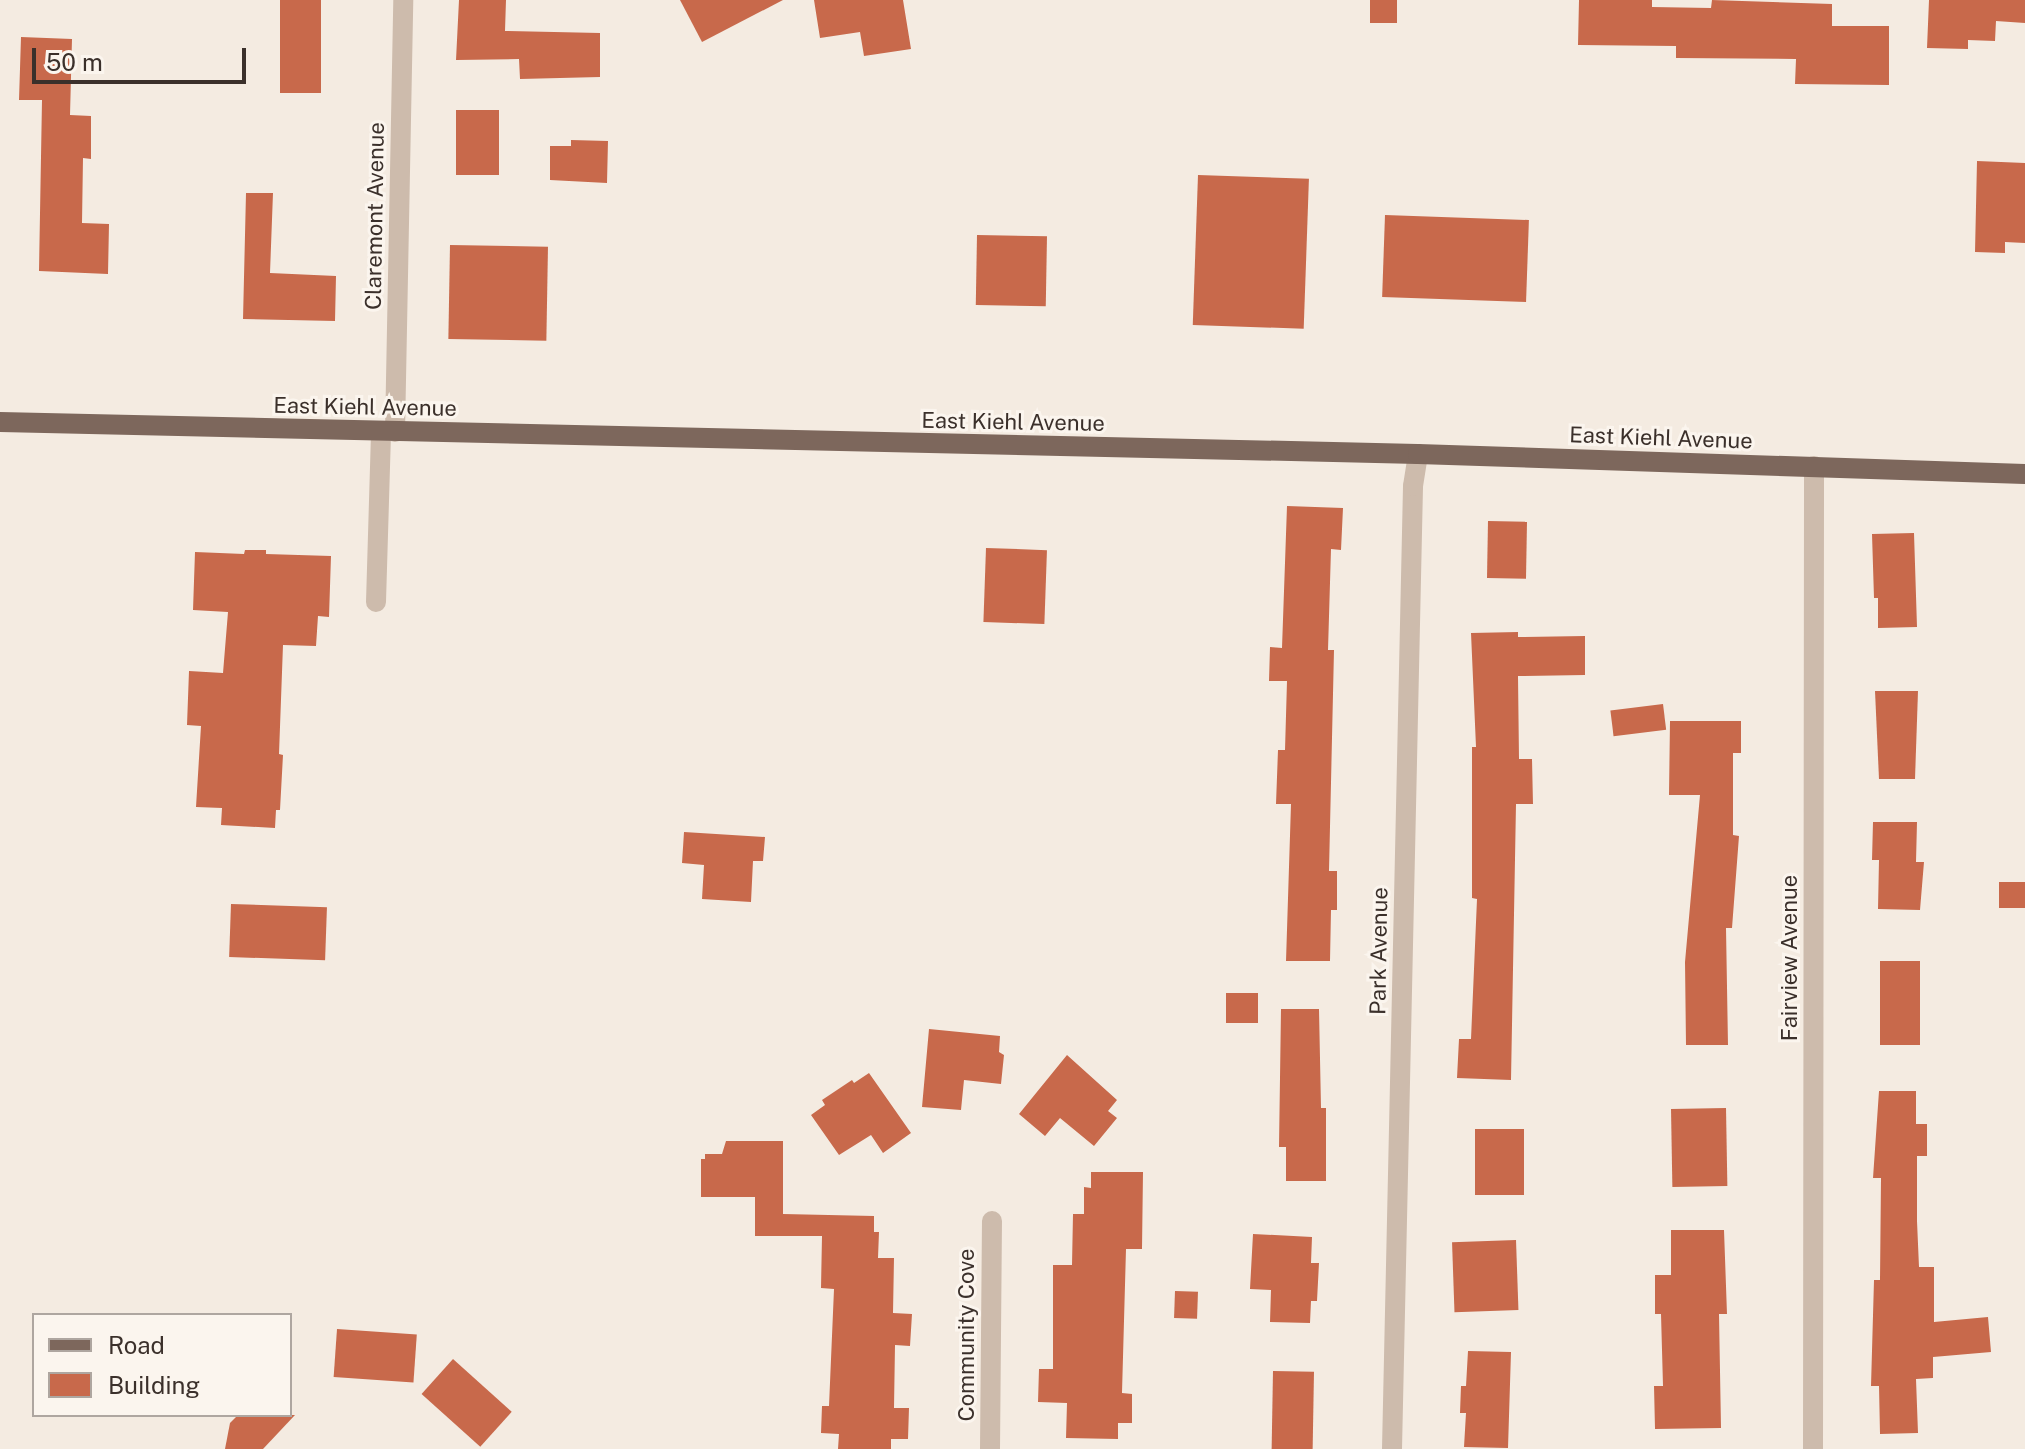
<!DOCTYPE html>
<style>
body{margin:0}
#map{position:relative;width:2025px;height:1449px;overflow:hidden;background:#f4ebe1;font-family:"Public Sans",sans-serif}
div>[style]{position:absolute}
.building>*{inset:0;background:#c8694b;transform-origin:0 0}
.minor>*{height:20px;margin:-10px;padding:0 10px;transform-origin:10px;border-radius:10px;background:#cdbbac}
.primary>*{height:20px;margin:-10px;padding:0 10px;transform-origin:10px;border-radius:10px;background:#7d675c}
span{translate:-50% -50%;white-space:nowrap;text-align:center;line-height:1.15;-webkit-text-stroke:6px #fbf5ee;paint-order:stroke}
.street-label{font-size:22px;color:#3b302b}
.legend{position:absolute;left:32px;top:1313px;width:260px;height:104px;box-sizing:border-box;background:#fbf5ee;border:2px solid #aea6a0;margin:0;padding:10px 14px;list-style:none;font-size:24px;color:#3b302b}
.legend li{display:flex;align-items:center;gap:16px;height:40px}
.legend b{width:40px;border:2px solid #aea6a0}
.scale{position:absolute;left:32px;top:48px;width:214px;height:36px;box-sizing:border-box;border:4px solid #3b302b;border-top:0;padding-left:10px;font-size:24px;line-height:28px;white-space:nowrap;color:#3b302b;-webkit-text-stroke:6px #fbf5ee;paint-order:stroke}
</style>
<div id="map">
<div class="building">
<div style="left:280px;top:0;width:41px;height:93px"></div>
<div style="clip-path:polygon(459px 0,506px 0,505px 31px,600px 33px,600px 77px,520px 79px,519px 59px,456px 60px)"></div>
<div style="clip-path:polygon(680px 0,783px 0,702px 42px)"></div>
<div style="clip-path:polygon(814px 0,903px 0,911px 49px,864px 56px,860px 32px,820px 38px)"></div>
<div style="left:1370px;top:0;width:27px;height:23px"></div>
<div style="clip-path:polygon(1579px 0,1652px 0,1652px 7px,1711px 8px,1712px 0,1832px 4px,1832px 26px,1889px 26px,1889px 85px,1795px 84px,1796px 59px,1676px 58px,1676px 46px,1578px 45px)"></div>
<div style="clip-path:polygon(1929px 0,2025px 0,2025px 23px,1996px 21px,1995px 41px,1968px 40px,1968px 49px,1927px 48px)"></div>
<div style="clip-path:polygon(21px 37px,72px 39px,70px 115px,91px 116px,91px 159px,83px 158px,82px 223px,109px 224px,108px 274px,39px 271px,42px 100px,19px 100px)"></div>
<div style="left:456px;top:110px;width:43px;height:65px"></div>
<div style="clip-path:polygon(571px 140px,608px 141px,607px 183px,550px 180px,550px 146px,571px 146px)"></div>
<div style="clip-path:polygon(1977px 161px,2025px 163px,2025px 243px,2005px 242px,2005px 253px,1975px 252px)"></div>
<div style="left:1198px;top:175px;width:111px;height:150px;rotate:2deg"></div>
<div style="clip-path:polygon(246px 193px,273px 193px,270px 273px,336px 276px,335px 321px,243px 319px)"></div>
<div style="left:1385px;top:215px;width:144px;height:82px;rotate:2deg"></div>
<div style="left:977px;top:235px;width:70px;height:70px;rotate:1deg"></div>
<div style="left:450px;top:245px;width:98px;height:94px;rotate:1deg"></div>
<div style="clip-path:polygon(1287px 506px,1343px 508px,1341px 550px,1331px 549px,1328px 650px,1334px 650px,1329px 871px,1337px 871px,1337px 910px,1331px 910px,1330px 961px,1286px 961px,1291px 804px,1276px 804px,1278px 750px,1285px 750px,1287px 681px,1269px 681px,1270px 647px,1282px 648px)"></div>
<div style="left:1488px;top:521px;width:39px;height:57px;rotate:1deg"></div>
<div style="clip-path:polygon(1914px 533px,1917px 627px,1878px 628px,1878px 598px,1874px 598px,1872px 534px)"></div>
<div style="left:986px;top:548px;width:61px;height:74px;rotate:2deg"></div>
<div style="clip-path:polygon(245px 550px,266px 550px,266px 554px,331px 556px,329px 617px,318px 616px,316px 646px,283px 645px,279px 754px,283px 755px,280px 810px,276px 810px,275px 828px,221px 825px,222px 808px,196px 807px,201px 726px,187px 725px,189px 671px,223px 673px,228px 612px,193px 610px,195px 552px,244px 554px)"></div>
<div style="clip-path:polygon(1518px 632px,1518px 637px,1585px 636px,1585px 675px,1518px 676px,1519px 759px,1532px 759px,1533px 804px,1516px 804px,1511px 1080px,1457px 1078px,1459px 1039px,1471px 1039px,1477px 899px,1472px 898px,1472px 747px,1476px 747px,1471px 633px)"></div>
<div style="clip-path:polygon(1875px 691px,1918px 691px,1915px 779px,1879px 779px)"></div>
<div style="left:1663px;top:704px;width:26px;height:53px;rotate:83deg"></div>
<div style="clip-path:polygon(1670px 721px,1741px 721px,1741px 753px,1733px 753px,1733px 835px,1739px 836px,1732px 928px,1726px 928px,1728px 1045px,1686px 1045px,1685px 962px,1700px 795px,1669px 795px)"></div>
<div style="clip-path:polygon(1873px 822px,1917px 822px,1916px 862px,1924px 862px,1920px 910px,1878px 909px,1879px 860px,1872px 860px)"></div>
<div style="clip-path:polygon(684px 832px,765px 837px,763px 861px,753px 861px,751px 902px,702px 899px,704px 865px,682px 863px)"></div>
<div style="left:1999px;top:882px;width:26px;height:26px"></div>
<div style="left:231px;top:904px;width:96px;height:53px;rotate:2deg"></div>
<div style="left:1920px;top:961px;width:84px;height:40px;rotate:90deg"></div>
<div style="left:1226px;top:993px;width:32px;height:30px"></div>
<div style="clip-path:polygon(1281px 1009px,1319px 1009px,1321px 1108px,1326px 1108px,1326px 1181px,1286px 1181px,1286px 1147px,1279px 1147px)"></div>
<div style="clip-path:polygon(929px 1029px,1000px 1036px,999px 1052px,1004px 1055px,1001px 1084px,964px 1080px,961px 1110px,922px 1107px)"></div>
<div style="clip-path:polygon(1067px 1055px,1117px 1100px,1108px 1111px,1117px 1118px,1094px 1146px,1060px 1118px,1045px 1136px,1019px 1114px)"></div>
<div style="clip-path:polygon(869px 1073px,911px 1133px,883px 1153px,871px 1135px,839px 1155px,811px 1115px,825px 1105px,822px 1100px,852px 1080px,854px 1083px)"></div>
<div style="clip-path:polygon(1879px 1091px,1916px 1091px,1916px 1124px,1927px 1124px,1927px 1156px,1917px 1156px,1917px 1221px,1919px 1267px,1934px 1267px,1934px 1322px,1988px 1317px,1991px 1352px,1933px 1357px,1933px 1378px,1916px 1379px,1918px 1433px,1880px 1434px,1879px 1386px,1871px 1386px,1874px 1280px,1880px 1280px,1881px 1178px,1873px 1178px)"></div>
<div style="left:1726px;top:1108px;width:78px;height:55px;rotate:89deg"></div>
<div style="left:1475px;top:1129px;width:49px;height:66px"></div>
<div style="clip-path:polygon(726px 1141px,783px 1141px,783px 1214px,874px 1216px,874px 1232px,879px 1232px,878px 1258px,894px 1258px,893px 1313px,912px 1314px,910px 1346px,895px 1345px,894px 1408px,909px 1408px,908px 1439px,891px 1439px,891px 1449px,838px 1449px,839px 1434px,821px 1433px,822px 1406px,829px 1406px,834px 1289px,821px 1288px,822px 1236px,755px 1236px,755px 1197px,701px 1197px,701px 1159px,705px 1159px,705px 1154px,722px 1154px)"></div>
<div style="clip-path:polygon(1091px 1172px,1143px 1172px,1142px 1249px,1126px 1249px,1122px 1393px,1132px 1394px,1132px 1423px,1118px 1423px,1118px 1439px,1066px 1438px,1067px 1403px,1038px 1402px,1039px 1369px,1053px 1369px,1053px 1265px,1072px 1265px,1073px 1214px,1084px 1214px,1084px 1187px,1091px 1188px)"></div>
<div style="clip-path:polygon(1671px 1230px,1724px 1230px,1727px 1314px,1719px 1314px,1721px 1428px,1655px 1429px,1654px 1386px,1663px 1386px,1661px 1314px,1655px 1314px,1655px 1275px,1671px 1275px)"></div>
<div style="clip-path:polygon(1253px 1234px,1312px 1237px,1311px 1263px,1319px 1263px,1317px 1301px,1311px 1301px,1310px 1323px,1270px 1322px,1271px 1290px,1250px 1289px)"></div>
<div style="left:1516px;top:1240px;width:70px;height:64px;rotate:88deg"></div>
<div style="left:1175px;top:1291px;width:23px;height:27px;rotate:2deg"></div>
<div style="left:337px;top:1329px;width:80px;height:48px;rotate:4deg"></div>
<div style="clip-path:polygon(1468px 1351px,1511px 1352px,1508px 1448px,1464px 1447px,1466px 1413px,1460px 1413px,1461px 1386px,1466px 1386px)"></div>
<div style="left:453px;top:1359px;width:79px;height:47px;rotate:42deg"></div>
<div style="left:1273px;top:1371px;width:41px;height:78px;rotate:1deg"></div>
<div style="clip-path:polygon(238px 1415px,295px 1415px,263px 1449px,225px 1449px,230px 1423px)"></div>
</div>
<div class="minor">
<div style="left:395px;top:432px;width:432px;rotate:-88.9deg"></div>
<div style="left:376px;top:602px;width:170px;rotate:-88.3deg"></div>
<div style="left:990px;top:1449px;width:228px;rotate:-89.5deg"></div>
<div style="left:1392px;top:1449px;width:963px;rotate:-88.75deg"></div>
<div style="left:1413px;top:486px;width:32px;rotate:-81deg"></div>
<div style="left:1813px;top:1449px;width:983px;rotate:-89.94deg"></div>
</div>
<div class="primary">
<div style="left:0;top:422px;width:1418px;rotate:1.29deg"></div>
<div style="left:1418px;top:454px;width:607px;rotate:1.89deg"></div>
</div>
<div class="street-label">
<span style="left:375px;top:216px;rotate:-89deg">Claremont Avenue</span>
<span style="left:365px;top:407px;rotate:1deg">East Kiehl Avenue</span>
<span style="left:1013px;top:422px;rotate:1deg">East Kiehl Avenue</span>
<span style="left:1661px;top:438px;rotate:2deg">East Kiehl Avenue</span>
<span style="left:1379px;top:951px;rotate:-89deg">Park Avenue</span>
<span style="left:1790px;top:958px;rotate:-90deg">Fairview Avenue</span>
<span style="left:967px;top:1335px;rotate:-90deg">Community Cove</span>
</div>
<ul class="legend">
<li><b style="height:10px;background:#7d675c"></b>Road</li>
<li><b style="height:22px;background:#c8694b"></b>Building</li>
</ul>
<div class="scale">50 m</div>
</div>
